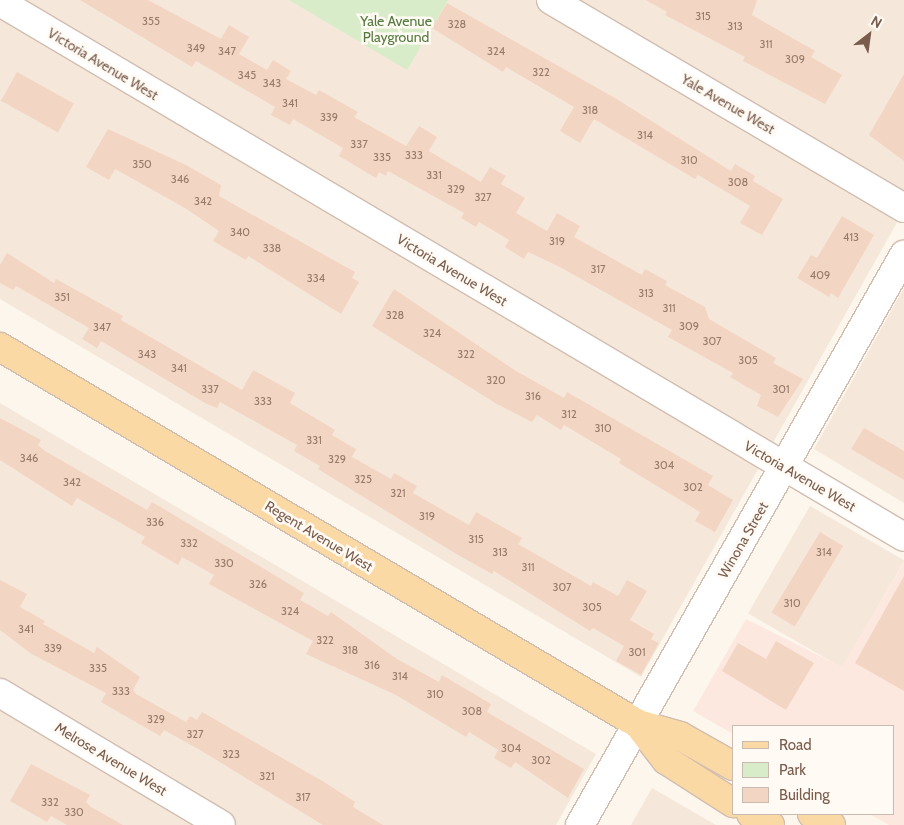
<!DOCTYPE html>
<style>
body{margin:0}
#map{position:relative;width:904px;height:825px;overflow:hidden;background:#fdf6ec;font-family:Cabin,sans-serif}
div>[style]{position:absolute}
.residential>*{inset:0;background:#f5e8da;transform-origin:0 0}
.commercial>*{inset:0;background:#fde8e0}
.green>*{inset:0;background:#d8ecc9}
.building>*{inset:0;background:#f3d5c3;transform-origin:0 0}
.roads{filter:drop-shadow(1px 0 #d1beb0) drop-shadow(-1px 0 #d1beb0) drop-shadow(0 1px #d1beb0) drop-shadow(0 -1px #d1beb0)}
.minor>*{height:28px;margin:-14px;padding:0 14px;transform-origin:14px;border-radius:14px;background:#fff}
.major>*{height:28px;margin:-14px;padding:0 14px;transform-origin:14px;border-radius:14px;background:#fbd9a5}
span{translate:-50% -50%;white-space:nowrap;text-align:center;line-height:1.15;-webkit-text-stroke:5px #fffaf3;paint-order:stroke}
.number-label{font-size:11px;color:#987a6a}
.number-label span{-webkit-text-stroke-width:0}
.park-label{font-size:14px;color:#537a41}
.street-label{font-size:14px;color:#7a5c4d}
.legend{position:absolute;left:732px;top:725px;width:162px;height:90px;box-sizing:border-box;background:#fffaf3;border:1px solid #cabbb1;margin:0;padding:6px 9px;list-style:none;font-size:15px;color:#7a5c4d}
.legend li{display:flex;align-items:center;gap:10px;height:25px}
.legend b{width:25px;border:1px solid #cabbb1}
.north{position:absolute;left:844px;top:10px;width:50px;height:50px;-webkit-text-stroke:4px #fffaf3;paint-order:stroke;rotate:30deg;font-size:14px;font-weight:700;line-height:20px;text-align:center;color:#7a5c4d}
.north::after{content:'';display:block;margin:auto;width:18px;height:22px;background:#7a5c4d;clip-path:polygon(50% 0,100% 100%,50% 72%,0 100%)}
</style>
<div id="map">
<div class="residential">
<div style="clip-path:polygon(0 0,904px 0,904px 210px,641px 677px,0 299px)"></div>
<div style="clip-path:polygon(904px 288px,904px 503px,814px 449px)"></div>
<div style="clip-path:polygon(0 403px,596px 754px,556px 825px,0 825px)"></div>
<div style="left:810px;top:506px;width:109px;height:124px;rotate:30deg"></div>
<div style="clip-path:polygon(652px 788px,716px 825px,631px 825px)"></div>
</div>
<div class="commercial">
<div style="clip-path:polygon(904px 562px,904px 825px,889px 825px,869px 814px,893px 814px,893px 726px,733px 726px,733px 734px,693px 711px,746px 619px,842px 667px)"></div>
</div>
<div class="green">
<div style="clip-path:polygon(289px 0,448px 0,407px 70px)"></div>
</div>
<div class="building">
<div style="clip-path:polygon(80px 0,148px 0,221px 39px,229px 25px,249px 37px,239px 54px,267px 70px,273px 60px,291px 71px,286px 79px,316px 95px,319px 90px,358px 112px,354px 117px,406px 146px,419px 126px,437px 137px,429px 151px,481px 182px,490px 167px,506px 176px,501px 184px,525px 198px,516px 213px,547px 231px,557px 213px,580px 226px,574px 237px,642px 275px,645px 269px,667px 281px,665px 285px,705px 307px,709px 319px,776px 358px,773px 363px,803px 379px,778px 417px,757px 406px,761px 395px,730px 377px,733px 373px,668px 337px,672px 330px,558px 266px,528px 252px,524px 259px,505px 247px,509px 240px,479px 222px,476px 227px,461px 218px,464px 213px,388px 171px,386px 176px,379px 172px,376px 178px,339px 156px,343px 148px,293px 119px,290px 125px,271px 115px,275px 107px,196px 61px,192px 67px)"></div>
<div style="clip-path:polygon(646px 0,757px 0,752px 15px,815px 51px,811px 57px,842px 75px,825px 104px,743px 61px,745px 57px,665px 15px,667px 12px)"></div>
<div style="clip-path:polygon(447px 3px,615px 98px,731px 171px,735px 164px,755px 176px,753px 181px,783px 199px,762px 235px,740px 223px,750px 206px,698px 175px,695px 179px,594px 119px,580px 143px,560px 131px,574px 107px,506px 67px,503px 72px,432px 28px)"></div>
<div style="left:17px;top:72px;width:65px;height:33px;rotate:29deg"></div>
<div style="clip-path:polygon(904px 74px,904px 161px,869px 135px)"></div>
<div style="clip-path:polygon(108px 129px,186px 165px,221px 185px,219px 196px,355px 272px,352px 278px,359px 282px,341px 314px,248px 256px,246px 260px,213px 241px,219px 231px,185px 208px,115px 169px,109px 180px,86px 167px)"></div>
<div style="clip-path:polygon(842px 216px,874px 235px,838px 298px,831px 293px,829px 297px,797px 278px,811px 255px,817px 258px)"></div>
<div style="clip-path:polygon(7px 253px,54px 283px,56px 279px,123px 316px,121px 320px,242px 390px,253px 370px,295px 393px,290px 403px,335px 430px,332px 435px,356px 449px,352px 457px,391px 479px,394px 473px,417px 486px,413px 493px,469px 525px,476px 512px,522px 538px,518px 544px,591px 586px,593px 582px,618px 596px,627px 580px,647px 591px,630px 620px,654px 634px,651px 639px,659px 643px,641px 675px,616px 661px,624px 646px,593px 628px,590px 631px,494px 571px,492px 574px,453px 552px,318px 469px,320px 466px,294px 451px,297px 445px,220px 402px,217px 408px,205px 403px,101px 341px,97px 348px,82px 339px,89px 328px,16px 286px,13px 290px,0 283px,0 265px)"></div>
<div style="clip-path:polygon(394px 289px,516px 371px,564px 398px,567px 392px,713px 476px,708px 485px,733px 500px,715px 532px,695px 521px,700px 512px,619px 463px,621px 459px,564px 425px,561px 430px,537px 415px,532px 422px,497px 404px,372px 326px)"></div>
<div style="clip-path:polygon(0 418px,41px 440px,38px 445px,45px 451px,147px 510px,152px 502px,271px 573px,304px 593px,300px 600px,328px 616px,331px 612px,397px 659px,439px 682px,442px 675px,491px 704px,487px 712px,584px 769px,568px 798px,515px 762px,511px 768px,494px 758px,498px 750px,469px 732px,466px 737px,396px 695px,306px 654px,313px 641px,209px 584px,214px 575px,182px 557px,178px 565px,141px 543px,145px 537px,77px 498px,72px 506px,0 460px)"></div>
<div style="clip-path:polygon(864px 428px,904px 451px,904px 480px,851px 449px)"></div>
<div style="left:820px;top:532px;width:27px;height:94px;rotate:31deg"></div>
<div style="clip-path:polygon(904px 576px,904px 691px,855px 663px)"></div>
<div style="clip-path:polygon(0 580px,27px 594px,20px 607px,45px 621px,43px 624px,94px 653px,97px 647px,140px 677px,133px 690px,136px 694px,186px 722px,190px 716px,197px 720px,202px 712px,324px 782px,355px 802px,353px 807px,383px 825px,323px 825px,200px 750px,164px 730px,160px 736px,101px 702px,106px 693px,30px 653px,0 630px)"></div>
<div style="clip-path:polygon(776px 641px,814px 663px,786px 710px,722px 671px,738px 643px,766px 659px)"></div>
<div style="clip-path:polygon(31px 764px,90px 795px,86px 802px,91px 807px,123px 825px,67px 825px,51px 816px,47px 822px,10px 801px)"></div>
</div>
<div class="roads">
<div class="minor">
<div style="left:551px;top:0;width:410px;rotate:30.5deg"></div>
<div style="left:0;top:2px;width:1050px;rotate:30.62deg"></div>
<div style="left:0;top:693px;width:257px;rotate:30.8deg"></div>
<div style="left:580px;top:825px;width:656px;rotate:-60.39deg"></div>
</div>
<div class="major">
<div style="left:0;top:347px;width:741px;rotate:30.58deg"></div>
<div style="left:638px;top:724px;width:44px;rotate:15.9deg"></div>
<div style="left:680px;top:736px;width:61px;rotate:29.5deg"></div>
<div style="left:638px;top:724px;width:46px;rotate:52.1deg"></div>
<div style="left:666px;top:760px;width:80px;rotate:32.7deg"></div>
<div style="left:751px;top:814px;width:22px;rotate:30deg"></div>
<div style="left:812px;top:814px;width:22px;rotate:30deg"></div>
</div>
</div>
<div class="number-label">
<span style="left:703px;top:16px">315</span>
<span style="left:151px;top:21px">355</span>
<span style="left:457px;top:24px">328</span>
<span style="left:735px;top:26px">313</span>
<span style="left:766px;top:44px">311</span>
<span style="left:196px;top:48px">349</span>
<span style="left:227px;top:51px">347</span>
<span style="left:496px;top:51px">324</span>
<span style="left:795px;top:59px">309</span>
<span style="left:541px;top:72px">322</span>
<span style="left:247px;top:75px">345</span>
<span style="left:272px;top:83px">343</span>
<span style="left:290px;top:103px">341</span>
<span style="left:590px;top:110px">318</span>
<span style="left:329px;top:117px">339</span>
<span style="left:645px;top:135px">314</span>
<span style="left:359px;top:144px">337</span>
<span style="left:414px;top:155px">333</span>
<span style="left:382px;top:157px">335</span>
<span style="left:689px;top:160px">310</span>
<span style="left:142px;top:164px">350</span>
<span style="left:434px;top:175px">331</span>
<span style="left:180px;top:179px">346</span>
<span style="left:738px;top:182px">308</span>
<span style="left:456px;top:189px">329</span>
<span style="left:483px;top:197px">327</span>
<span style="left:203px;top:201px">342</span>
<span style="left:240px;top:232px">340</span>
<span style="left:851px;top:237px">413</span>
<span style="left:557px;top:241px">319</span>
<span style="left:272px;top:248px">338</span>
<span style="left:598px;top:269px">317</span>
<span style="left:820px;top:275px">409</span>
<span style="left:316px;top:278px">334</span>
<span style="left:646px;top:293px">313</span>
<span style="left:62px;top:297px">351</span>
<span style="left:669px;top:308px">311</span>
<span style="left:395px;top:315px">328</span>
<span style="left:689px;top:326px">309</span>
<span style="left:102px;top:327px">347</span>
<span style="left:432px;top:333px">324</span>
<span style="left:712px;top:341px">307</span>
<span style="left:147px;top:354px">343</span>
<span style="left:466px;top:354px">322</span>
<span style="left:748px;top:360px">305</span>
<span style="left:179px;top:368px">341</span>
<span style="left:496px;top:380px">320</span>
<span style="left:210px;top:389px">337</span>
<span style="left:781px;top:389px">301</span>
<span style="left:533px;top:396px">316</span>
<span style="left:263px;top:401px">333</span>
<span style="left:569px;top:414px">312</span>
<span style="left:603px;top:428px">310</span>
<span style="left:314px;top:440px">331</span>
<span style="left:29px;top:458px">346</span>
<span style="left:337px;top:459px">329</span>
<span style="left:664px;top:465px">304</span>
<span style="left:363px;top:479px">325</span>
<span style="left:72px;top:482px">342</span>
<span style="left:693px;top:487px">302</span>
<span style="left:398px;top:493px">321</span>
<span style="left:427px;top:516px">319</span>
<span style="left:155px;top:522px">336</span>
<span style="left:476px;top:539px">315</span>
<span style="left:189px;top:543px">332</span>
<span style="left:500px;top:552px">313</span>
<span style="left:824px;top:552px">314</span>
<span style="left:224px;top:563px">330</span>
<span style="left:528px;top:567px">311</span>
<span style="left:258px;top:584px">326</span>
<span style="left:562px;top:587px">307</span>
<span style="left:792px;top:603px">310</span>
<span style="left:592px;top:607px">305</span>
<span style="left:290px;top:611px">324</span>
<span style="left:26px;top:629px">341</span>
<span style="left:325px;top:640px">322</span>
<span style="left:53px;top:648px">339</span>
<span style="left:350px;top:650px">318</span>
<span style="left:637px;top:652px">301</span>
<span style="left:372px;top:665px">316</span>
<span style="left:98px;top:668px">335</span>
<span style="left:400px;top:676px">314</span>
<span style="left:121px;top:691px">333</span>
<span style="left:435px;top:694px">310</span>
<span style="left:472px;top:711px">308</span>
<span style="left:156px;top:719px">329</span>
<span style="left:195px;top:734px">327</span>
<span style="left:511px;top:748px">304</span>
<span style="left:231px;top:754px">323</span>
<span style="left:541px;top:760px">302</span>
<span style="left:267px;top:776px">321</span>
<span style="left:303px;top:797px">317</span>
<span style="left:50px;top:802px">332</span>
<span style="left:74px;top:812px">330</span>
</div>
<div class="park-label">
<span style="left:396px;top:29px">Yale Avenue<br>Playground</span>
</div>
<div class="street-label">
<span style="left:103px;top:64px;rotate:31deg">Victoria Avenue West</span>
<span style="left:728px;top:104px;rotate:30deg">Yale Avenue West</span>
<span style="left:452px;top:270px;rotate:31deg">Victoria Avenue West</span>
<span style="left:800px;top:476px;rotate:30deg">Victoria Avenue West</span>
<span style="left:319px;top:536px;rotate:31deg">Regent Avenue West</span>
<span style="left:743px;top:540px;rotate:-60deg">Winona Street</span>
<span style="left:111px;top:759px;rotate:31deg">Melrose Avenue West</span>
</div>
<ul class="legend">
<li><b style="height:6px;background:#fbd9a5"></b>Road</li>
<li><b style="height:14px;background:#d8ecc9"></b>Park</li>
<li><b style="height:14px;background:#f3d5c3"></b>Building</li>
</ul>
<div class="north">N</div>
</div>
